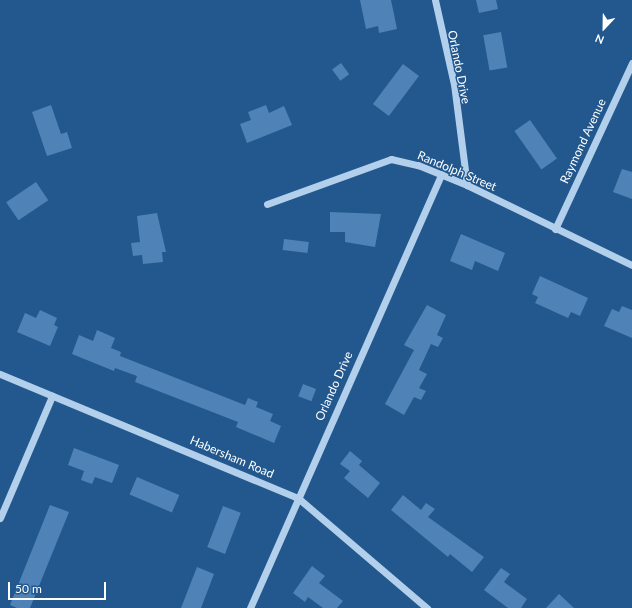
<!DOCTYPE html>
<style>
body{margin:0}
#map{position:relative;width:632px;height:608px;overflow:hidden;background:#22588e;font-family:Lato,sans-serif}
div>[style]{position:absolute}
.building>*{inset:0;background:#4f83b7;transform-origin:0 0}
.minor>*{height:7px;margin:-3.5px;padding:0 3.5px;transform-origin:3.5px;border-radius:3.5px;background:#b2cfec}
span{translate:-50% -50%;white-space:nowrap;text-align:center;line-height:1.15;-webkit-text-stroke:3px #22588e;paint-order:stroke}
.street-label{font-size:12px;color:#fff}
.north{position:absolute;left:584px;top:8px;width:40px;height:40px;-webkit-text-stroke:3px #22588e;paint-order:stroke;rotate:202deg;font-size:11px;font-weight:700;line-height:16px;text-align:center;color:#fff}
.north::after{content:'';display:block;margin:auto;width:14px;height:18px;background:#fff;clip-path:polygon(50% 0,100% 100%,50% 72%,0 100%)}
.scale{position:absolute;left:8px;top:582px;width:98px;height:18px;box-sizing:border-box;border:2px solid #fff;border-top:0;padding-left:5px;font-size:12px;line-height:14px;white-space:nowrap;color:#fff;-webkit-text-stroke:3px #22588e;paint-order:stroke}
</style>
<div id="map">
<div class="building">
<div style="clip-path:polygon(360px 0,391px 0,397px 29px,379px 33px,378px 26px,366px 29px)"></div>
<div style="clip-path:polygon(476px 0,496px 0,498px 9px,479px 13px)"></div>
<div style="left:501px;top:32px;width:36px;height:18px;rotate:80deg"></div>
<div style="left:341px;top:63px;width:14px;height:11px;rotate:54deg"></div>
<div style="left:403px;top:64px;width:20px;height:50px;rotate:37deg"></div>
<div style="clip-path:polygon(51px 105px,61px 134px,67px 132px,72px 148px,47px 156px,32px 112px)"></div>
<div style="clip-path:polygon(266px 105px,269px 113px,284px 106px,292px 125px,247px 143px,240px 124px,251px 120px,248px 112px)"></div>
<div style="left:530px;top:120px;width:47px;height:19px;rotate:55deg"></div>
<div style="clip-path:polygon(622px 169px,632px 172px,632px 199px,613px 192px)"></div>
<div style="left:36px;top:182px;width:22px;height:36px;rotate:56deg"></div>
<div style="clip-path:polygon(330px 212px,381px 214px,375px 247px,345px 242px,345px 232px,330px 232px)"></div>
<div style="clip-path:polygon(157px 213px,166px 252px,162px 252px,163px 262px,143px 264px,142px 255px,133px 256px,131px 243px,140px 242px,137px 216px)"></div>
<div style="clip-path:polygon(461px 234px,505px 253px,498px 271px,475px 261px,472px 270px,450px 261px)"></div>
<div style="left:284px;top:239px;width:25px;height:11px;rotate:7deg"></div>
<div style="clip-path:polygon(540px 276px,588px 298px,580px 316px,571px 312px,568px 318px,535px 303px,538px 297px,532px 294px)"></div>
<div style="clip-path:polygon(427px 305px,446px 315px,437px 335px,443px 338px,438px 347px,431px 344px,419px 370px,427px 374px,419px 388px,426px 391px,421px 400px,414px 397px,404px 415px,385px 404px,414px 350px,404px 345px)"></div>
<div style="clip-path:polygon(622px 306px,632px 310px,632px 338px,604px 326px,612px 309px,619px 312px)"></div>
<div style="clip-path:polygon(40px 310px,57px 318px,54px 325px,58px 327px,50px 346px,17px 332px,25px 313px,36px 318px)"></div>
<div style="clip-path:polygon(97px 330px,115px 338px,111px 348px,121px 352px,120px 356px,245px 405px,248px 398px,258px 402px,256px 407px,273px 414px,270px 421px,281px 426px,274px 443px,236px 427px,238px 422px,135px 382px,137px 376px,115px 368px,114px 371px,72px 354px,79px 335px,93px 341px)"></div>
<div style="left:303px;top:384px;width:14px;height:13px;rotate:21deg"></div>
<div style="clip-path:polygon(74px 448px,119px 465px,112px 483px,95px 477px,92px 484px,81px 480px,84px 471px,68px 465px)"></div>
<div style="clip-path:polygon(350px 451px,362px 461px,359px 465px,380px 483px,368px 498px,344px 478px,350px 471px,340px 464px)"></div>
<div style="left:137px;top:477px;width:46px;height:19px;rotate:23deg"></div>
<div style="clip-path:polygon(403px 495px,421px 510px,426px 503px,435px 509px,428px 517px,484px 557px,472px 572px,450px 554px,448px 557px,391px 510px)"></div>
<div style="clip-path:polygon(50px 505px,69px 512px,30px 608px,17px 608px,10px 605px)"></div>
<div style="left:223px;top:506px;width:19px;height:44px;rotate:21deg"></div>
<div style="clip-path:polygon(312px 566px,325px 576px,319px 583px,343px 601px,337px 608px,323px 608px,308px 597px,305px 602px,293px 593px)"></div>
<div style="clip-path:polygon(197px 567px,214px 574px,201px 608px,181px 608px)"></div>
<div style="clip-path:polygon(501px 568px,510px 574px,504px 582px,527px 599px,521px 608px,508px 608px,484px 590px)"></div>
<div style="clip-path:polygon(559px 594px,574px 608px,546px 608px)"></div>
</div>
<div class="minor">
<div style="left:435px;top:0;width:86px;rotate:77.3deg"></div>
<div style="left:454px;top:84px;width:102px;rotate:82.7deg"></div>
<div style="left:267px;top:204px;width:132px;rotate:-19.9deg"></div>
<div style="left:391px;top:159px;width:28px;rotate:13deg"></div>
<div style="left:418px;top:165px;width:53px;rotate:22.2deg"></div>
<div style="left:467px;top:185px;width:183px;rotate:25.9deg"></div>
<div style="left:555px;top:229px;width:183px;rotate:-65.1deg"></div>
<div style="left:0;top:374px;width:323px;rotate:22.6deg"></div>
<div style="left:298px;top:498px;width:170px;rotate:40.5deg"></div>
<div style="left:0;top:518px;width:133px;rotate:-66.9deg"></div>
<div style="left:250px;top:608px;width:474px;rotate:-66.2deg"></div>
</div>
<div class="street-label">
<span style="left:459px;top:67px;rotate:79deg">Orlando Drive</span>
<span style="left:583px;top:141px;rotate:-65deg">Raymond Avenue</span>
<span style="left:457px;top:171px;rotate:23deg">Randolph Street</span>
<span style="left:334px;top:386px;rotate:-66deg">Orlando Drive</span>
<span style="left:232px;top:457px;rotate:23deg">Habersham Road</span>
</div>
<div class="north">N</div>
<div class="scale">50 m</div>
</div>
